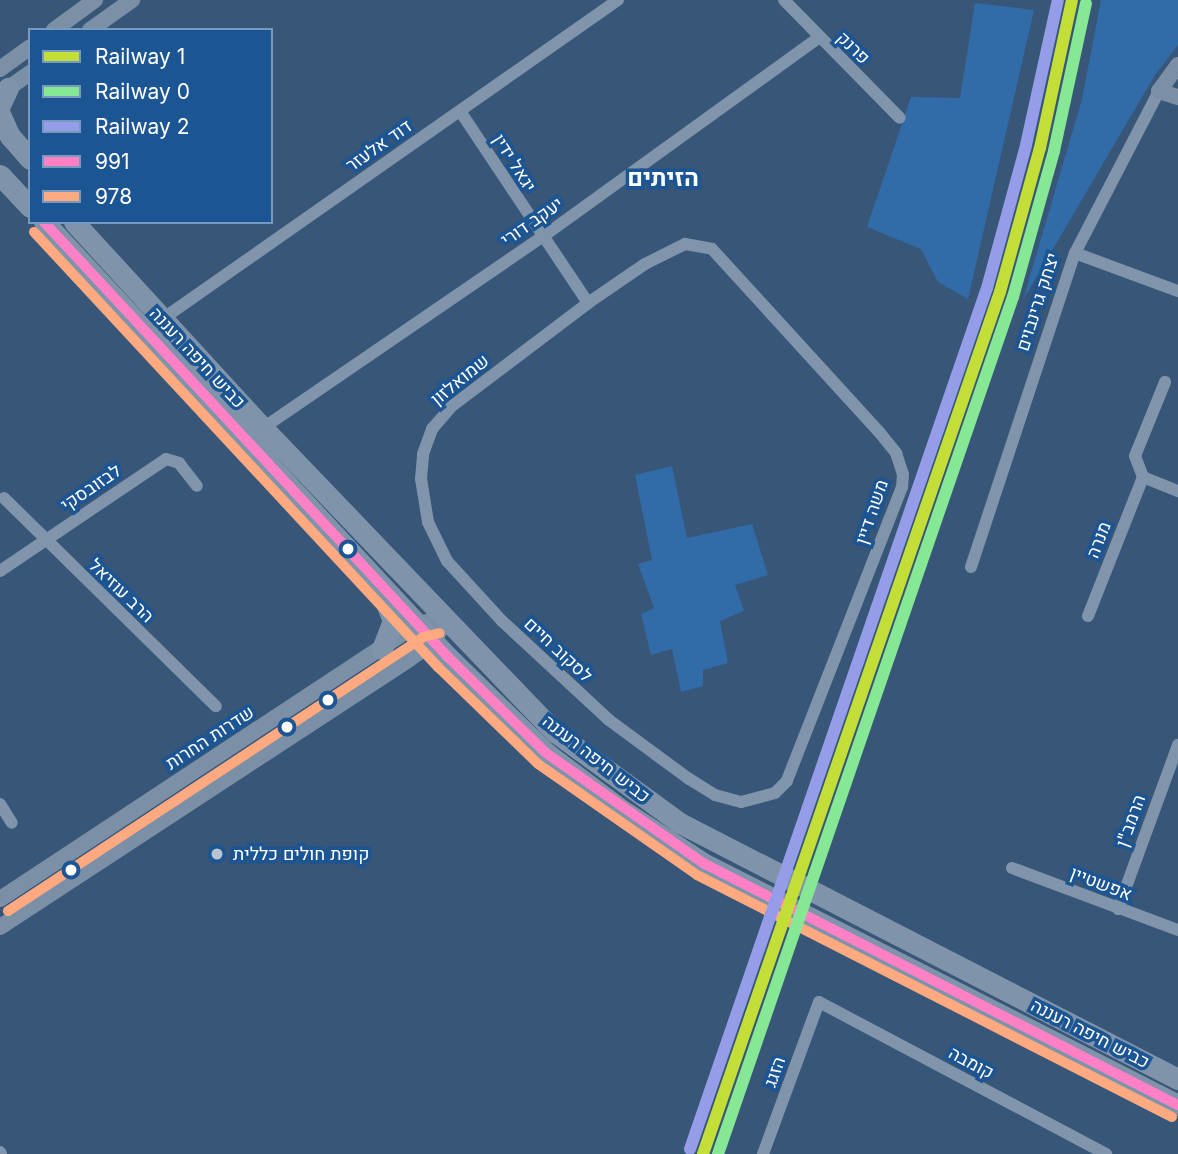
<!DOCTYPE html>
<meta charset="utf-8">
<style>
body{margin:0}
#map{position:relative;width:1178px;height:1154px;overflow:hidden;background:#375678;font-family:Inter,Heebo,sans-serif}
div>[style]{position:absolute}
.green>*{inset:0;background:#316ca9}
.street>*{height:12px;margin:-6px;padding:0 6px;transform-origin:6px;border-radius:6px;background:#8095ab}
.secondary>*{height:16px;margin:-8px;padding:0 8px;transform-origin:8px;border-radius:8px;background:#7b90a7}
.highway>*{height:21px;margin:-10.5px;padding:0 10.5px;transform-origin:10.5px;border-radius:10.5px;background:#7f94aa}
.bus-1>*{height:10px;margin:-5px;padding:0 5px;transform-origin:5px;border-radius:5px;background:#ff80c5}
.bus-2>*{height:10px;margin:-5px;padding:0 5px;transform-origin:5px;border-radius:5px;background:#ffa980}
.rail-1>*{height:12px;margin:-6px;padding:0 6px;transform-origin:6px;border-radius:6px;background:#c3df37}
.rail-2>*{height:12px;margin:-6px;padding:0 6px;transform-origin:6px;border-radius:6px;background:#86e895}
.rail-3>*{height:12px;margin:-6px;padding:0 6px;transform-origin:6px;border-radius:6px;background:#959de9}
.dots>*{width:19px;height:19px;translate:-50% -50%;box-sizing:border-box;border:4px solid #1c5593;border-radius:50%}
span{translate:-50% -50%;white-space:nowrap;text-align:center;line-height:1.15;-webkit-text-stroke:7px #1c5593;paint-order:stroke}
.street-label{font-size:18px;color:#fff}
.poi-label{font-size:18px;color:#fff}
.left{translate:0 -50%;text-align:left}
.district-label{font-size:24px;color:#fff;font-weight:700}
.legend{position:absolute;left:28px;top:28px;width:245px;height:196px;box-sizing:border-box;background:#1c5593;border:2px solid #7799be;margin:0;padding:9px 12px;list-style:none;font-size:21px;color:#fff}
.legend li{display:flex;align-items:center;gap:14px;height:35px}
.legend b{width:35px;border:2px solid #7799be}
</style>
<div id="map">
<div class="green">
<div style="clip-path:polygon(1101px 0,1178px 0,1178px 45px,1155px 75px,1023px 300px,1082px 99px)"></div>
<div style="clip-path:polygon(975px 3px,1034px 10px,968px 299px,938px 282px,921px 249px,867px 227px,911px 97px,960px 98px)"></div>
<div style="clip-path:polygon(672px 466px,687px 538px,752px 524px,768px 575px,735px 585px,744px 611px,720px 621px,728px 663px,703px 670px,703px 686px,681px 692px,672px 649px,651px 655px,641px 614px,654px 608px,638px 564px,652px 560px,635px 475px)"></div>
</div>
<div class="street">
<div style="left:784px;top:0;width:165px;rotate:45.5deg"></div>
<div style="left:460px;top:111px;width:231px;rotate:56.3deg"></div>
<div style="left:685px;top:244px;width:27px;rotate:10deg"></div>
<div style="left:712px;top:249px;width:249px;rotate:47.6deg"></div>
<div style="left:880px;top:433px;width:26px;rotate:51deg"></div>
<div style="left:896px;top:453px;width:22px;rotate:72deg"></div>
<div style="left:903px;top:474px;width:13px;rotate:94deg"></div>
<div style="left:902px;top:487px;width:316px;rotate:111.4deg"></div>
<div style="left:787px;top:781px;width:17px;rotate:135deg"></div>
<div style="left:775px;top:793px;width:35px;rotate:165deg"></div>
<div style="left:741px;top:802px;width:27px;rotate:-165deg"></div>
<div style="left:715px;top:795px;width:31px;rotate:-148deg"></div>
<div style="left:689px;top:779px;width:99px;rotate:-143.6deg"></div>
<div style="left:609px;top:720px;width:146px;rotate:-137.2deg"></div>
<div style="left:502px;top:621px;width:81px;rotate:-132.5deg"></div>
<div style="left:447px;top:561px;width:43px;rotate:-116deg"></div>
<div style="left:428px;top:522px;width:44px;rotate:-99.2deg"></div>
<div style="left:421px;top:479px;width:25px;rotate:-85deg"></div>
<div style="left:423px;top:454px;width:27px;rotate:-70deg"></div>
<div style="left:432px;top:429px;width:30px;rotate:-49deg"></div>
<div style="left:452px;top:406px;width:171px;rotate:-37.1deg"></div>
<div style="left:588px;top:303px;width:69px;rotate:-34.4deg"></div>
<div style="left:645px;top:264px;width:45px;rotate:-26.6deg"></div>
<div style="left:1075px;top:253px;width:110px;rotate:20.3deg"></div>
<div style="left:161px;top:320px;width:558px;rotate:-35deg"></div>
<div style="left:263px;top:428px;width:337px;rotate:-34.4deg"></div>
<div style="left:541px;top:238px;width:342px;rotate:-35.8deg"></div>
<div style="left:1143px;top:477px;width:38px;rotate:22deg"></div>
<div style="left:4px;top:498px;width:297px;rotate:44.5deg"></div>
<div style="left:971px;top:567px;width:331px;rotate:-71.7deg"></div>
<div style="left:1075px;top:253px;width:182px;rotate:-62.6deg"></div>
<div style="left:0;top:571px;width:200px;rotate:-34deg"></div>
<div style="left:166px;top:459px;width:14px;rotate:17deg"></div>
<div style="left:179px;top:463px;width:29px;rotate:52deg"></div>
<div style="left:1088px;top:616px;width:149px;rotate:-68.4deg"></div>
<div style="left:1143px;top:477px;width:22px;rotate:-111deg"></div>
<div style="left:1135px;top:456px;width:80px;rotate:-67.9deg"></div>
<div style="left:0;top:804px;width:22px;rotate:58deg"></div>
<div style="left:1012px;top:868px;width:177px;rotate:20.5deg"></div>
<div style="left:1118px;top:909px;width:175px;rotate:-69.9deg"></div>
<div style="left:0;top:1152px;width:2px;rotate:63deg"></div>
<div style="left:763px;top:1154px;width:162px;rotate:-69.8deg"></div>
<div style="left:819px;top:1002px;width:325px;rotate:27.9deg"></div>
</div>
<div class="secondary">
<div style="left:54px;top:30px;width:51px;rotate:-36.2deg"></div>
<div style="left:90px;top:30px;width:52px;rotate:-35.5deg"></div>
<div style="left:1178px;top:65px;width:32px;rotate:126deg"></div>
<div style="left:1159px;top:91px;width:20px;rotate:18deg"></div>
<div style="left:0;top:69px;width:37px;rotate:-36deg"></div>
<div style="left:0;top:94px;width:37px;rotate:-35deg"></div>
<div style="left:0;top:899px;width:500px;rotate:-33.4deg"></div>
<div style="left:417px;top:624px;width:29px;rotate:-12deg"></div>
<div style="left:0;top:927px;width:489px;rotate:-33.2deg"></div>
<div style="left:409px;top:659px;width:30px;rotate:-34deg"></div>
<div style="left:434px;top:642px;width:26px;rotate:-65deg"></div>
</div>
<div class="highway">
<div style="left:0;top:105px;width:19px;rotate:-65deg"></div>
<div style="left:0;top:114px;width:24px;rotate:66deg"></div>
<div style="left:10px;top:136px;width:30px;rotate:49deg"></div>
<div style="left:0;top:175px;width:44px;rotate:46.8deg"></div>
<div style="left:44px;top:222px;width:594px;rotate:47.12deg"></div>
<div style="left:448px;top:657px;width:137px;rotate:44.4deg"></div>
<div style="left:546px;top:753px;width:95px;rotate:36.9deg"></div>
<div style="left:622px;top:810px;width:97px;rotate:33.2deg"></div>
<div style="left:703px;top:863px;width:533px;rotate:27deg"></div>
<div style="left:74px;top:222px;width:280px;rotate:47.5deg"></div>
<div style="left:263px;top:428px;width:422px;rotate:46.2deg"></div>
<div style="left:555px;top:732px;width:155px;rotate:36.1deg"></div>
<div style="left:680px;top:823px;width:560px;rotate:27.21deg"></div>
<div style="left:382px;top:649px;width:30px;rotate:-69deg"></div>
<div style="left:393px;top:621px;width:28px;rotate:-111deg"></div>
</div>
<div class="bus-1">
<div style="left:44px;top:222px;width:594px;rotate:47.12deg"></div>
<div style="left:448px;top:657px;width:137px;rotate:44.4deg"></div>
<div style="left:546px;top:753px;width:192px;rotate:35deg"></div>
<div style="left:703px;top:863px;width:533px;rotate:27deg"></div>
</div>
<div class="bus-2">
<div style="left:34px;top:232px;width:594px;rotate:47.12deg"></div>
<div style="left:438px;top:667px;width:139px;rotate:44.1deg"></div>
<div style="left:538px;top:764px;width:194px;rotate:34.9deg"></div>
<div style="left:697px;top:875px;width:533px;rotate:27deg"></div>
<div style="left:8px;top:911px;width:497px;rotate:-33.4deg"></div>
<div style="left:423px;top:637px;width:17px;rotate:-13deg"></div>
</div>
<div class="rail-1">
<div style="left:703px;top:1154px;width:912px;rotate:-70.99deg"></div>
<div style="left:1000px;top:292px;width:149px;rotate:-74.5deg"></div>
<div style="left:1040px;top:148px;width:151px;rotate:-77.8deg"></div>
</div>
<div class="rail-2">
<div style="left:718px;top:1154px;width:906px;rotate:-71.01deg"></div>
<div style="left:1013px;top:297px;width:152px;rotate:-74.3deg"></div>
<div style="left:1054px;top:151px;width:151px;rotate:-77.8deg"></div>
</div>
<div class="rail-3">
<div style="left:690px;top:1149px;width:911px;rotate:-70.97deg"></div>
<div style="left:987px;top:288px;width:148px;rotate:-74.7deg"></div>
<div style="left:1026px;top:145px;width:148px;rotate:-77.6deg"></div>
</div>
<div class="dots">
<div style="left:348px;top:549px;background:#fff"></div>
<div style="left:328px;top:700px;background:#fff"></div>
<div style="left:287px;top:727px;background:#fff"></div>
<div style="left:217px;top:854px;background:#b9c4d0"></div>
<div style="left:71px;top:870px;background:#fff"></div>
</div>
<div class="street-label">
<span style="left:853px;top:48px;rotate:44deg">פרנק</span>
<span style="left:379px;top:146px;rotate:-35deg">דוד אלעזר</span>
<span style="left:514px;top:163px;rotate:58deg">יגאל ידין</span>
<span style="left:532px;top:222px;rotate:-35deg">יעקב דורי</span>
<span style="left:1038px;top:302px;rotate:-72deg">יצחק גרינבוים</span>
<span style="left:197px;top:358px;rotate:47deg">כביש חיפה רעננה</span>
<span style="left:460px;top:380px;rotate:-39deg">שמואלזון</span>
<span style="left:91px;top:488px;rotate:-34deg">לבזובסקי</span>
<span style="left:872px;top:512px;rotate:-71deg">משה דיין</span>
<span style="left:1099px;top:540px;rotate:-69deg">מנרה</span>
<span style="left:121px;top:591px;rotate:44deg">הרב עוזיאל</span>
<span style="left:558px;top:650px;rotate:43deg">לסקוב חיים</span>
<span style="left:210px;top:738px;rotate:-33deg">שדרות החרות</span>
<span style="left:596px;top:759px;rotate:38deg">כביש חיפה רעננה</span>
<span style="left:1131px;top:821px;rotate:-70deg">הרמב"ן</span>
<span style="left:1101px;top:884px;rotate:21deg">אפשטיין</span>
<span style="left:1090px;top:1034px;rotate:27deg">כביש חיפה רעננה</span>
<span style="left:971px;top:1063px;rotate:28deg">קומבה</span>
<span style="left:775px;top:1072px;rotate:-70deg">הזגג</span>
</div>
<div class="poi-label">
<span class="left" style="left:233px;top:854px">קופת חולים כללית</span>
</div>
<div class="district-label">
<span style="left:663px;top:178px">הזיתים</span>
</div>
<ul class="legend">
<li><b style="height:9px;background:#c3df37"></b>Railway 1</li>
<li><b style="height:9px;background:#86e895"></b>Railway 0</li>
<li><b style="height:9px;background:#959de9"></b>Railway 2</li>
<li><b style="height:9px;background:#ff80c5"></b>991</li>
<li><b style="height:9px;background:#ffa980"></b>978</li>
</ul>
</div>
